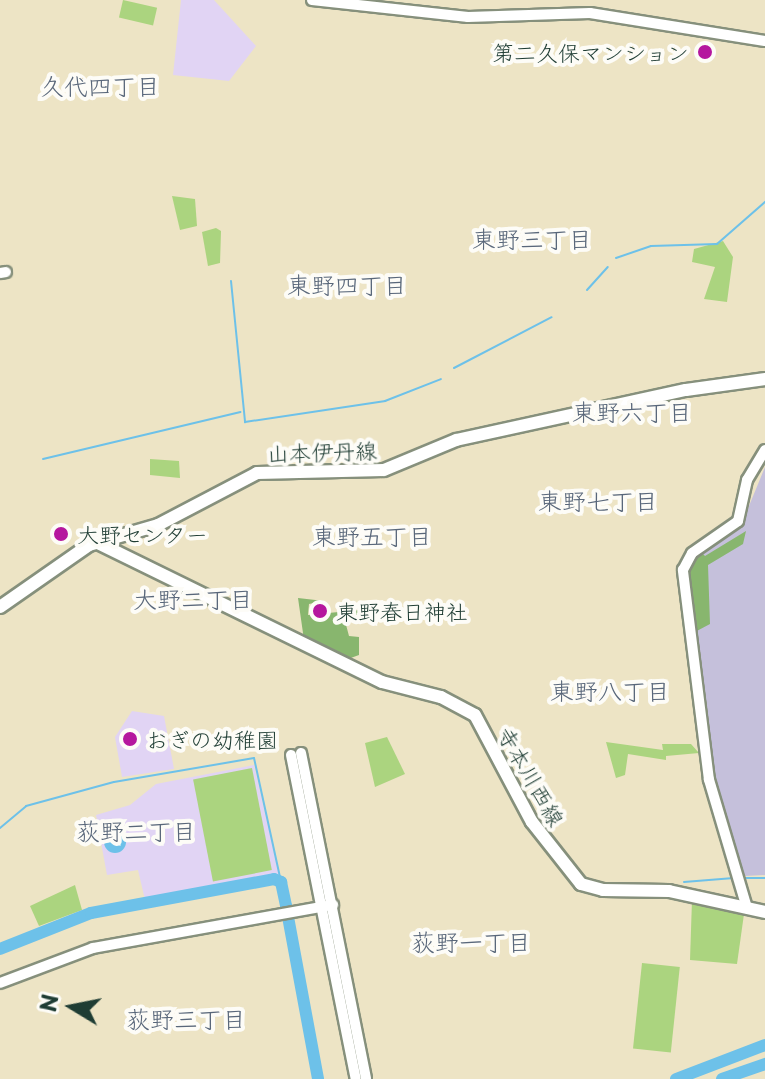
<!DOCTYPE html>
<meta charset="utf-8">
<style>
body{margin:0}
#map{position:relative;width:765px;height:1079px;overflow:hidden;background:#ede4c5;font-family:"Playpen Sans","Klee One",sans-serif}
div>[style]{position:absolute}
.built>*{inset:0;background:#e1d4f4}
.industrial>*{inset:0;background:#c5c0db}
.green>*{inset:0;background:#abd47f;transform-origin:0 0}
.forest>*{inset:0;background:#88b66e}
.water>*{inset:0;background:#6dc1e9}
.round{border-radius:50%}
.stream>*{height:2px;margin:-1px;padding:0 1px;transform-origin:1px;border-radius:1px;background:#6dc1e9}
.river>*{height:12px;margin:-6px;padding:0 6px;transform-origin:6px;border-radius:6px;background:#6dc1e9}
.roads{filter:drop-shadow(2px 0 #86907c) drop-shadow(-2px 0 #86907c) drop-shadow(0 2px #86907c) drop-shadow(0 -2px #86907c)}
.tertiary>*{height:10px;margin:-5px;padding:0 5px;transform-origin:5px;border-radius:5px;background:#fff}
.secondary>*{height:12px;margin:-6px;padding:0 6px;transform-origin:6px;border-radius:6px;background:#fff}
.dots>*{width:22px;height:22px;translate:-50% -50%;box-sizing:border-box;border:4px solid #fdfcf7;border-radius:50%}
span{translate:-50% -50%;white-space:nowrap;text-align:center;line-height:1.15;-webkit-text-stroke:8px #fdfcf7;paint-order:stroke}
.poi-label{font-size:22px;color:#1f3d34}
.right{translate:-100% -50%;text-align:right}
.left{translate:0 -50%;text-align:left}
.street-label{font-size:22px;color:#1f3d34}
.neighbourhood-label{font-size:24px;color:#59677a}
.north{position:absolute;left:32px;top:967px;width:80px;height:80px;-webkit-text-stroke:6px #fdfcf7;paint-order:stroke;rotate:280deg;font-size:22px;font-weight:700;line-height:32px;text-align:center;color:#1f3d34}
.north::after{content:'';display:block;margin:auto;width:28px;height:36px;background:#1f3d34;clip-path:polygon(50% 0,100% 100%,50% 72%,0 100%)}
</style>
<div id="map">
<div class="built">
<div style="clip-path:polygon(181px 0,214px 0,256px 46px,229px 81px,173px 75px)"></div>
<div style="clip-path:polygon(132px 711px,164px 716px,174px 769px,122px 777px,115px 737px)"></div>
<div style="clip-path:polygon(254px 765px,279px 875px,145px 900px,138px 870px,107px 875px,96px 815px,130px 805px,156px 784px)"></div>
</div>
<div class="industrial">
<div style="clip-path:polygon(765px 467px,765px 875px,744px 876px,712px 779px,688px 594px,695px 556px,742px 523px)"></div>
</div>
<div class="green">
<div style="left:123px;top:0;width:35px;height:18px;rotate:13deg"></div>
<div style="clip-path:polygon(172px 196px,195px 199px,197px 226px,180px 230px)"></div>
<div style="clip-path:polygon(216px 228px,221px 231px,220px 263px,208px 266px,202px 232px)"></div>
<div style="clip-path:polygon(723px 241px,733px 257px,727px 302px,704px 299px,715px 267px,692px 262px,694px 249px)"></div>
<div style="clip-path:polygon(150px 459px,179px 461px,180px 478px,150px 475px)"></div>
<div style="clip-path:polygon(387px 737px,405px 774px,375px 787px,365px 743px)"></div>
<div style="clip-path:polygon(606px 742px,663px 750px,662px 744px,691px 744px,699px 753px,666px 756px,666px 760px,628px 754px,625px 775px,616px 778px)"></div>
<div style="left:252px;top:768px;width:104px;height:60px;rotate:79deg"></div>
<div style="clip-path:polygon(75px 885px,82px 910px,39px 926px,30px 906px)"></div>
<div style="clip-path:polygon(692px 900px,739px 908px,744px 914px,737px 964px,690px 960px)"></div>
<div style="left:642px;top:963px;width:38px;height:86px;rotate:6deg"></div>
</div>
<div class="forest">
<div style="clip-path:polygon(746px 531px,743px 544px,708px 565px,710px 624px,693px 633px,687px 572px,695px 556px,701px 552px,705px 556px)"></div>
<div style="clip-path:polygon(298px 598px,324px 601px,309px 604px,308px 615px,359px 610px,359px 618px,345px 621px,349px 636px,359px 637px,359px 655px,348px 659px,304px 640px)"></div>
</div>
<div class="water">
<div class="round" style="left:104px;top:831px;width:22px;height:22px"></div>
</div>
<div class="stream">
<div style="left:616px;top:258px;width:37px;rotate:-19deg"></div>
<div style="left:651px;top:246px;width:66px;rotate:-1.7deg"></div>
<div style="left:717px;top:244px;width:64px;rotate:-41.2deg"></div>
<div style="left:231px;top:281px;width:142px;rotate:84.3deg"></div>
<div style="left:245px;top:422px;width:142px;rotate:-8.5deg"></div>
<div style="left:385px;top:401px;width:60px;rotate:-21.4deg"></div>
<div style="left:587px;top:290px;width:31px;rotate:-48deg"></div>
<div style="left:454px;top:368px;width:110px;rotate:-27.5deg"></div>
<div style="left:43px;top:459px;width:203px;rotate:-13.4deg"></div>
<div style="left:0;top:828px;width:34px;rotate:-40deg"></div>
<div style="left:26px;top:806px;width:91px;rotate:-15.3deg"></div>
<div style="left:114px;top:782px;width:142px;rotate:-9.7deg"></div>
<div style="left:254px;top:758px;width:127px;rotate:77.7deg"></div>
<div style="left:745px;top:878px;width:20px"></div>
<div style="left:684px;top:882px;width:50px;rotate:-4.6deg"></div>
</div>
<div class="river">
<div style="left:0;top:949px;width:98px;rotate:-21.6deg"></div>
<div style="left:91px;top:913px;width:186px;rotate:-10.5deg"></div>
<div style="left:274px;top:879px;width:8px;rotate:23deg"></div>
<div style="left:281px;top:882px;width:25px;rotate:78deg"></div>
<div style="left:286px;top:906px;width:176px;rotate:79.5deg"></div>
<div style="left:676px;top:1079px;width:95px;rotate:-20.9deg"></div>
<div style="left:722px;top:1079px;width:46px;rotate:-19.2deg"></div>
</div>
<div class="roads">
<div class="tertiary">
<div style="left:312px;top:0;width:157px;rotate:6.2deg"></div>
<div style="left:468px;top:17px;width:122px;rotate:-1.9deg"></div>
<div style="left:590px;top:13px;width:177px;rotate:9.1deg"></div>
<div style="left:0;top:273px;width:6px;rotate:-9deg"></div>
<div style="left:301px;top:753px;width:332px;rotate:78.7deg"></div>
<div style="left:291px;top:755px;width:330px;rotate:78.7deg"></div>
<div style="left:747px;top:908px;width:134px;rotate:-106.5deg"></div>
<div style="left:709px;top:780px;width:212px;rotate:-97.1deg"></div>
<div style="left:683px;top:570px;width:19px;rotate:-62deg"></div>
<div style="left:692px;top:553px;width:56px;rotate:-34.8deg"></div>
<div style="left:738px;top:521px;width:42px;rotate:-77.6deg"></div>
<div style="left:747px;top:480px;width:35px;rotate:-59deg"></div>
<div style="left:0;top:983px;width:99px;rotate:-20.6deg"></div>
<div style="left:93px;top:948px;width:244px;rotate:-10.2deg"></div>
</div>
<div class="secondary">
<div style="left:96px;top:542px;width:318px;rotate:26.1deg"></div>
<div style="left:382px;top:682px;width:61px;rotate:14.3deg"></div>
<div style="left:441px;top:697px;width:38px;rotate:28deg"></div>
<div style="left:475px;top:715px;width:121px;rotate:62deg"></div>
<div style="left:532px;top:822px;width:79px;rotate:51.7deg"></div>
<div style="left:581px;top:884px;width:23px;rotate:15deg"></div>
<div style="left:603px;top:890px;width:66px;rotate:0.9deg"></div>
<div style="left:669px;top:891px;width:98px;rotate:12.3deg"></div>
<div style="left:0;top:607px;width:108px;rotate:-34.9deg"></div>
<div style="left:89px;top:545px;width:72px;rotate:-16.2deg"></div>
<div style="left:158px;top:525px;width:112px;rotate:-27.7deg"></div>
<div style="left:257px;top:473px;width:127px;rotate:-1.4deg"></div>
<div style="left:384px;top:470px;width:78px;rotate:-22.6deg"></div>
<div style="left:456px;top:440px;width:235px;rotate:-12.3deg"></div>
<div style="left:686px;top:390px;width:80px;rotate:-7.9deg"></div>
</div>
</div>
<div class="dots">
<div style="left:705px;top:52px;background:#b5179e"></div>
<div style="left:61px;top:534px;background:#b5179e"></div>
<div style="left:320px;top:611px;background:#b5179e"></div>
<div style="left:130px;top:739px;background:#b5179e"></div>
</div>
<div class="poi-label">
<span class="right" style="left:689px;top:52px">第二久保マンション</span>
<span class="left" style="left:77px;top:534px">大野センター</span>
<span class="left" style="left:336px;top:611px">東野春日神社</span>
<span class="left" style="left:146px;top:739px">おぎの幼稚園</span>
</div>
<div class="street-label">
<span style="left:322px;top:451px;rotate:-2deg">山本伊丹線</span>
<span style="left:532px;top:776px;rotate:60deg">寺本川西線</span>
</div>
<div class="neighbourhood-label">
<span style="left:100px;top:86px">久代四丁目</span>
<span style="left:532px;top:239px">東野三丁目</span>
<span style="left:347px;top:285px">東野四丁目</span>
<span style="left:632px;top:412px">東野六丁目</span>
<span style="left:598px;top:501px">東野七丁目</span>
<span style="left:372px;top:536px">東野五丁目</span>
<span style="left:193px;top:599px">大野二丁目</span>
<span style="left:610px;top:691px">東野八丁目</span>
<span style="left:136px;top:831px">荻野二丁目</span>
<span style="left:471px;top:942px">荻野一丁目</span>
<span style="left:186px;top:1019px">荻野三丁目</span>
</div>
<div class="north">N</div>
</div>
